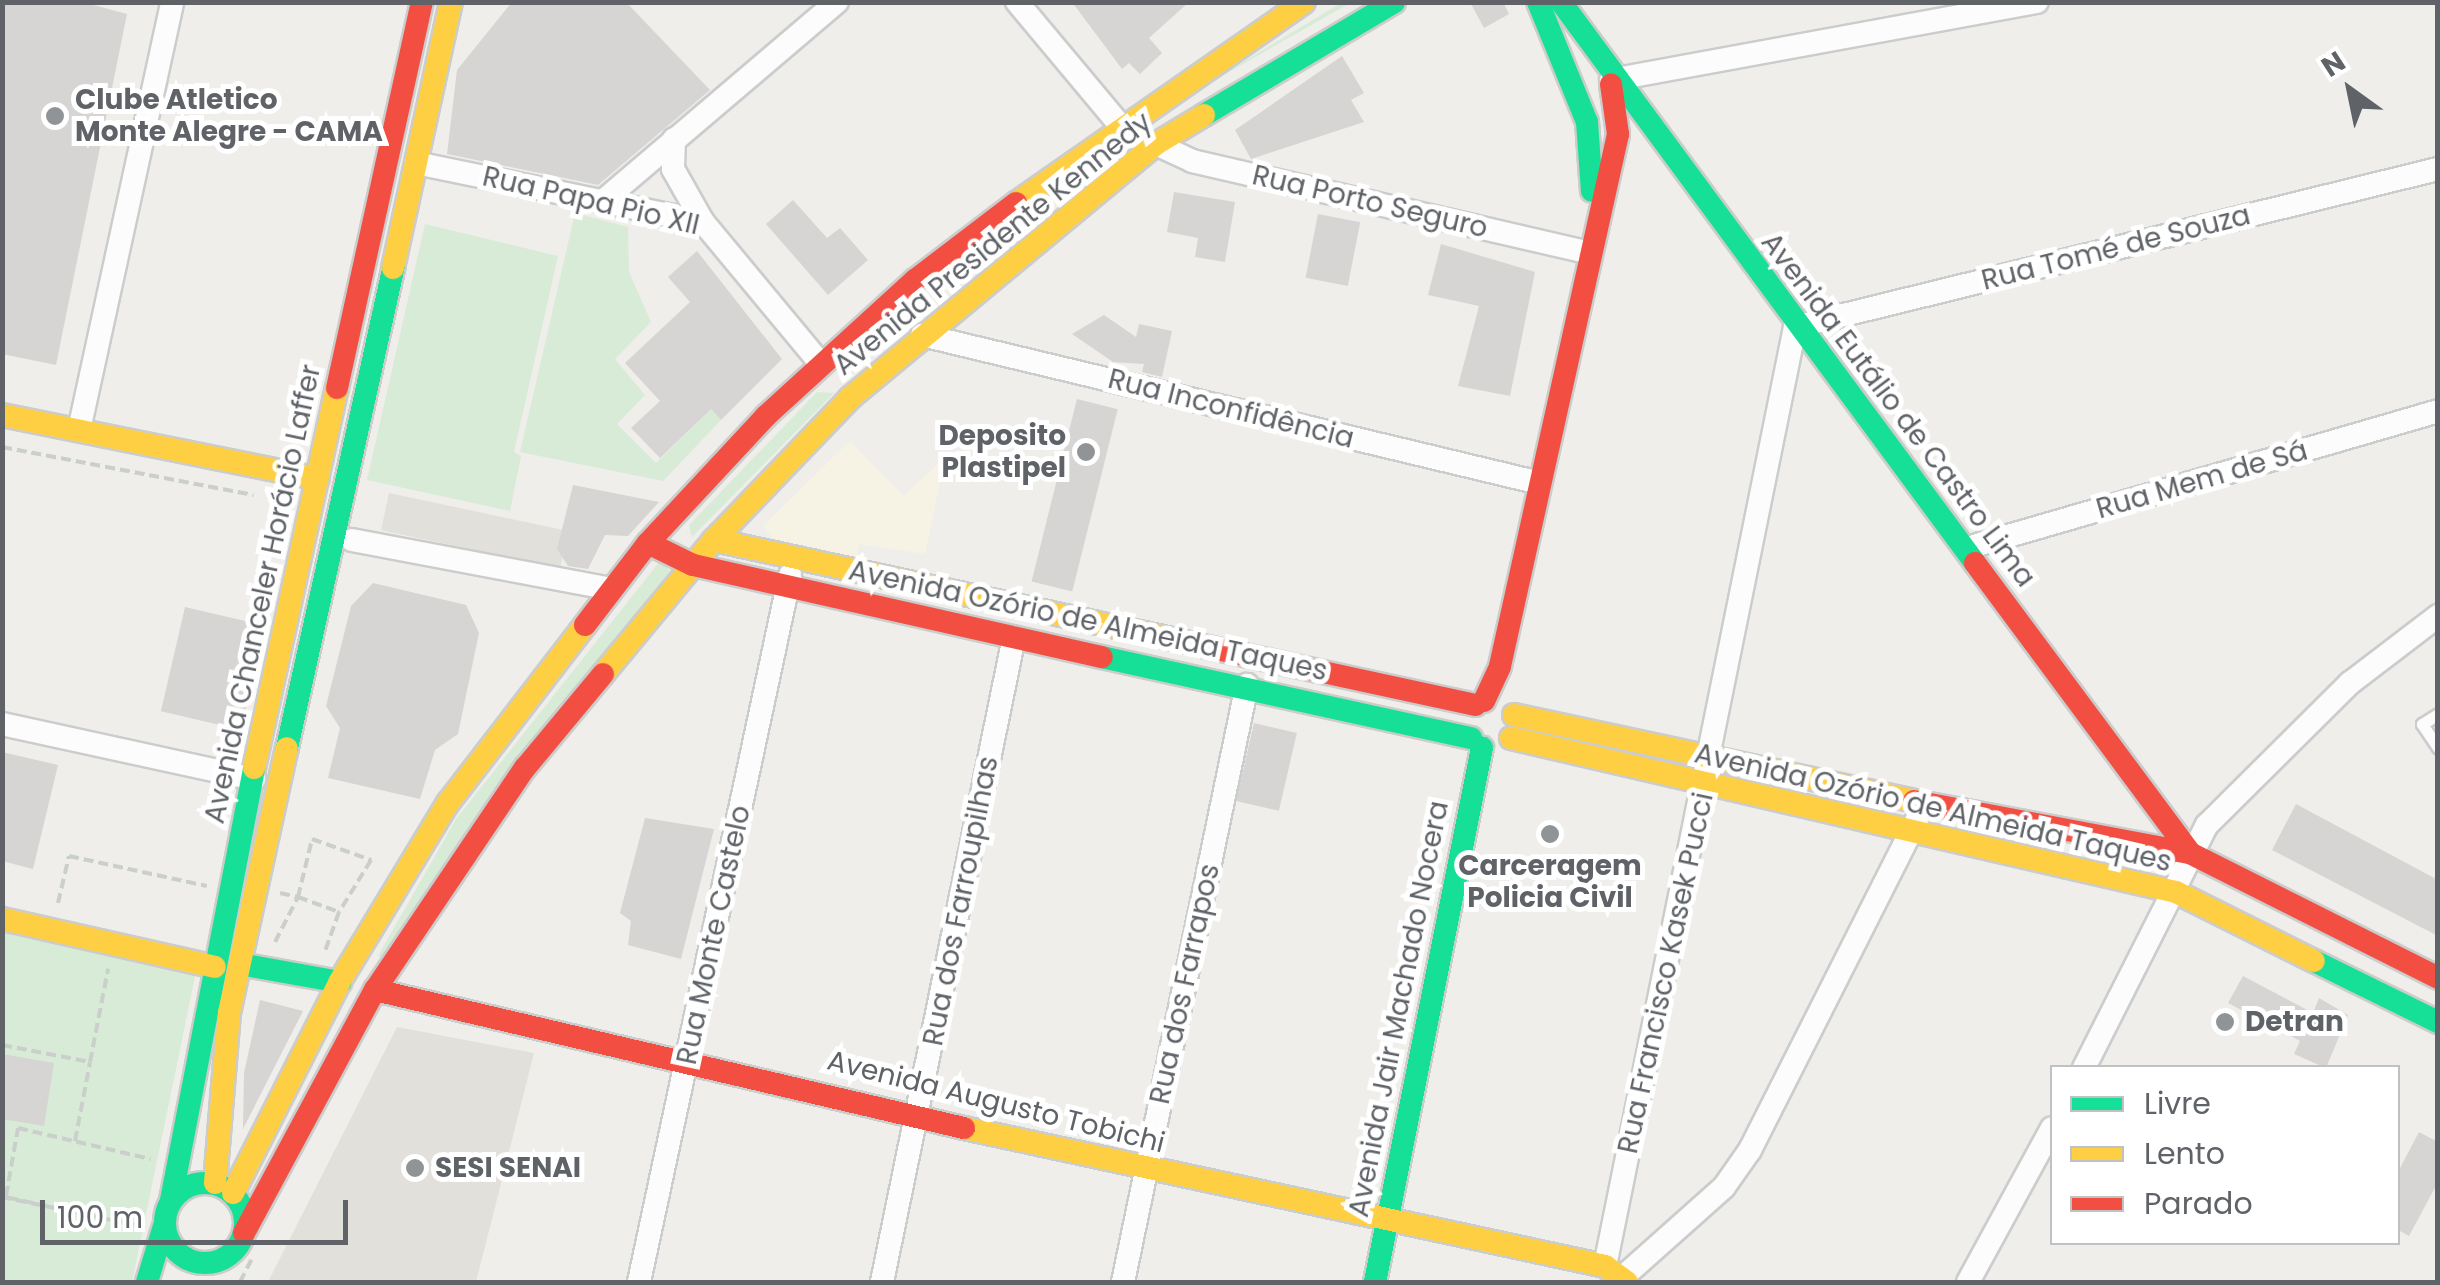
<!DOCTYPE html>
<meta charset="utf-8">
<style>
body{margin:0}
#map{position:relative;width:2440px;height:1285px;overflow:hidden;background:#efeeea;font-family:Poppins,sans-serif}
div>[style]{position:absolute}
.commercial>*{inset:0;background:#f7f3e4}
.education>*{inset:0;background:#e2e0da;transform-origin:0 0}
.green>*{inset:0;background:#d8ebd6}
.building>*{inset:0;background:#d6d5d3;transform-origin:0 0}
.path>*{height:4px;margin-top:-2px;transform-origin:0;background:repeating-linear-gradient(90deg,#cacfcc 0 10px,transparent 0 15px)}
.roads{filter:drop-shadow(2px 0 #cbcccc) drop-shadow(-2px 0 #cbcccc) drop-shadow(0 2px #cbcccc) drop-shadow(0 -2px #cbcccc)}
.lane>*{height:11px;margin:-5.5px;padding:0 5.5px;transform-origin:5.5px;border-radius:5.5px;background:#fdfcfc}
.street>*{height:22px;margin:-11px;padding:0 11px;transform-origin:11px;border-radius:11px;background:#fdfcfc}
.fast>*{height:22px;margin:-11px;padding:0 11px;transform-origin:11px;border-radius:11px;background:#16e098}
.fast>.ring{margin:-11px;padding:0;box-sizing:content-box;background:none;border:22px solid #16e098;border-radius:50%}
.slow>*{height:22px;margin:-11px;padding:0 11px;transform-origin:11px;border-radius:11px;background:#ffcf43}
.jam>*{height:22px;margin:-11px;padding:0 11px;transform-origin:11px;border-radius:11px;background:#f24e42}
.dots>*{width:28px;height:28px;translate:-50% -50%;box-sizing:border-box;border:5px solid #fff;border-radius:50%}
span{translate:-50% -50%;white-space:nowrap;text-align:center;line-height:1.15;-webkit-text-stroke:10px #fff;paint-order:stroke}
.poi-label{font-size:28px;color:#5f6368;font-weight:700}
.left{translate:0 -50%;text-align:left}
.right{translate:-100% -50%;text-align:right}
.street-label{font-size:28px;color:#5f6368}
.frame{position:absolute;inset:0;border:5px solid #5f6368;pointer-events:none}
.legend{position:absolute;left:2050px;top:1065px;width:350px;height:180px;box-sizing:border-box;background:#fff;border:2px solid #bfc1c3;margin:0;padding:12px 18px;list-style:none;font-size:30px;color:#5f6368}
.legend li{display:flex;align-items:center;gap:20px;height:50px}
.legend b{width:50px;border:2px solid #bfc1c3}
.north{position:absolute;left:2300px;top:40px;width:100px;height:100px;-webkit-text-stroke:8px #fff;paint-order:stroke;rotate:327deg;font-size:28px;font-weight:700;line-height:40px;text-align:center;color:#5f6368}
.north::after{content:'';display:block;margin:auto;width:35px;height:45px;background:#5f6368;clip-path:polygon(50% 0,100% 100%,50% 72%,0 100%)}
.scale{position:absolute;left:40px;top:1200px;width:308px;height:45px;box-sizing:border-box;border:5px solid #5f6368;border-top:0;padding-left:12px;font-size:30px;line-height:35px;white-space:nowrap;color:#5f6368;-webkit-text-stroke:8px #fff;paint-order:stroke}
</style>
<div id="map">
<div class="commercial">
<div style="clip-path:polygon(850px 441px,903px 496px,945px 458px,925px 554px,859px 544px,857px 559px,775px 540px,763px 526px)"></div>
</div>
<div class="education">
<div style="left:389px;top:493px;width:183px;height:38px;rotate:12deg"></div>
<div style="clip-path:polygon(397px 1027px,534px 1053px,476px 1282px,268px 1282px)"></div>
</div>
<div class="green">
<div style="clip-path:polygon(1341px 3px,1350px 3px,1178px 101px)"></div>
<div style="clip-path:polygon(575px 213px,628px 227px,629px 272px,651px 322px,615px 359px,645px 395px,617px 424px,656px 463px,711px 409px,721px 420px,663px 481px,520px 452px)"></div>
<div style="clip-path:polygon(425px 224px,558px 256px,514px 452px,521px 456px,510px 511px,367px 480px)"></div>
<div style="clip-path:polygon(817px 392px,834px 393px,692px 537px,689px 525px)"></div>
<div style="clip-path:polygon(660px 561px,670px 571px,389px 959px,378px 956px,456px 819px)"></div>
<div style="clip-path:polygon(3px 933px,196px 972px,132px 1282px,3px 1282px)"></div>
</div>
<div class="building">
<div style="clip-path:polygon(2px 2px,82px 2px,127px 14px,56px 365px,2px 354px)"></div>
<div style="clip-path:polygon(512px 2px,626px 2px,710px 90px,598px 185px,447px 154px,457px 70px)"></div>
<div style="clip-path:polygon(1072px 2px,1189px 2px,1149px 38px,1162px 53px,1140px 74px,1129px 63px,1122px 69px)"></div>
<div style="clip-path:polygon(1470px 2px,1503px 2px,1509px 14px,1484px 28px)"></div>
<div style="clip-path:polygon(1342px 56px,1364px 93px,1351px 100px,1364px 122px,1251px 159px,1235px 130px)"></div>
<div style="clip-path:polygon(1174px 192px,1235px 202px,1225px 262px,1195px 257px,1198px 238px,1167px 232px)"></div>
<div style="clip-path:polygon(793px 200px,827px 238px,840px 228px,868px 260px,828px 295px,766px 224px)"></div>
<div style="left:1318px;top:214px;width:43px;height:65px;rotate:11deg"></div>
<div style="clip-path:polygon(1441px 244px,1535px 272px,1510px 396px,1458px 386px,1479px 306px,1428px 295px)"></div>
<div style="clip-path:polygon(697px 251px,782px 359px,721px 420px,711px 409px,660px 458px,631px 428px,660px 401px,625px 363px,690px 302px,668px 277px)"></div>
<div style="clip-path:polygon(1104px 315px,1136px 337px,1139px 324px,1172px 331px,1162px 377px,1142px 372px,1144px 364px,1113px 362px,1072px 334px)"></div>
<div style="left:1077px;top:399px;width:42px;height:188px;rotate:14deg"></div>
<div style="clip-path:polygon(573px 485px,659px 502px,628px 536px,605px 535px,588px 569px,568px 566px,557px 549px)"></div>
<div style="clip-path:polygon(373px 583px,466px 605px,479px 633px,458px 734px,435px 750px,420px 799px,328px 778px,340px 728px,326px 706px,351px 606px)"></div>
<div style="left:185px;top:607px;width:82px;height:107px;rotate:13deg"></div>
<div style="left:1254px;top:723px;width:44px;height:80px;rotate:13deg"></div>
<div style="clip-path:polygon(2px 752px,58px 765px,33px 869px,2px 861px)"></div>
<div style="clip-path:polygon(2296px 804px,2438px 880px,2438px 936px,2272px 850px)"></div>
<div style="clip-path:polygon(645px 818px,714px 829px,681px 959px,628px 945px,631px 921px,620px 913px)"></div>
<div style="clip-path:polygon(2243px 976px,2313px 1013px,2319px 998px,2348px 1015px,2326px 1068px,2294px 1054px,2300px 1041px,2228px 1003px)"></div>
<div style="clip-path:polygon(260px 1000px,303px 1011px,243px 1129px,244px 1073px)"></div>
<div style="clip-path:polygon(2px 1054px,54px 1063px,44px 1126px,2px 1119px)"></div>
<div style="clip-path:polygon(2419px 1132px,2438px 1142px,2438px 1182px,2409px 1236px,2398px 1230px,2398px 1172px)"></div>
</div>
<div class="path">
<div style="left:2px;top:447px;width:256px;rotate:10.8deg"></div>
<div style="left:280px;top:893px;width:18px;rotate:13deg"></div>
<div style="left:298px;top:897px;width:60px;rotate:-76.4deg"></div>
<div style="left:312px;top:839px;width:63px;rotate:19.6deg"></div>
<div style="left:371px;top:860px;width:61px;rotate:121.6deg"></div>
<div style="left:58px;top:903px;width:48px;rotate:-76.8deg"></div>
<div style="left:69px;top:856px;width:141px;rotate:12.3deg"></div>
<div style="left:275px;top:942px;width:51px;rotate:-62.9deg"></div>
<div style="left:298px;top:897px;width:44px;rotate:20.1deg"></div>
<div style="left:339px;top:912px;width:41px;rotate:109.7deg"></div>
<div style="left:2px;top:1045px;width:90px;rotate:10.9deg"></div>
<div style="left:90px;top:1062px;width:95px;rotate:-79deg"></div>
<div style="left:75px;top:1141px;width:80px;rotate:-79.2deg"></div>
<div style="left:6px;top:1196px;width:69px;rotate:-80deg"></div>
<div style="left:18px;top:1128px;width:136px;rotate:13.2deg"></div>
<div style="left:2px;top:1197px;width:136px;rotate:11.9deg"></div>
<div style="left:135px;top:1225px;width:132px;rotate:-167.8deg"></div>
<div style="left:240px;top:1282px;width:25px;rotate:-63deg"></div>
</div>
<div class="roads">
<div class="lane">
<div style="left:2438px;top:714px;width:19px;rotate:148deg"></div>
<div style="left:2422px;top:724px;width:29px;rotate:56deg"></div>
</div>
<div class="street">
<div style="left:1017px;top:2px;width:159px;rotate:50.1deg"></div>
<div style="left:1611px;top:80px;width:433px;rotate:-10.4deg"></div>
<div style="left:674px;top:139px;width:30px;rotate:92deg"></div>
<div style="left:673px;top:169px;width:61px;rotate:60.5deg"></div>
<div style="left:1156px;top:144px;width:40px;rotate:25deg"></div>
<div style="left:1192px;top:161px;width:404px;rotate:13deg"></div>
<div style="left:416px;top:163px;width:293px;rotate:11.6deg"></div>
<div style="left:703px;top:222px;width:185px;rotate:50.3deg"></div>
<div style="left:603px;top:201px;width:307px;rotate:-40.4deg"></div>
<div style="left:922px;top:335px;width:635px;rotate:13.47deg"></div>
<div style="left:79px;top:430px;width:438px;rotate:-77.7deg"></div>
<div style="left:352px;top:540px;width:264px;rotate:10.7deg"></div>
<div style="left:1967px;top:548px;width:491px;rotate:-16.2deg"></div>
<div style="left:2px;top:724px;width:258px;rotate:12.3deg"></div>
<div style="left:2084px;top:1068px;width:272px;rotate:-63.2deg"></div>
<div style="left:2207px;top:825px;width:202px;rotate:-44.8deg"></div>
<div style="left:2350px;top:683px;width:111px;rotate:-37.3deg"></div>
<div style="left:1605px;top:1266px;width:958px;rotate:-78.56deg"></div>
<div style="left:1795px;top:327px;width:662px;rotate:-13.81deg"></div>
<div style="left:1623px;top:1277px;width:135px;rotate:-41.7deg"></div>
<div style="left:1724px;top:1187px;width:45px;rotate:-54.9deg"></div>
<div style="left:1750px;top:1150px;width:371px;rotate:-63.2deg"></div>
<div style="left:639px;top:1282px;width:723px;rotate:-77.94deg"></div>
<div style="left:882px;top:1282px;width:658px;rotate:-78.43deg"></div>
<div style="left:1123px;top:1282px;width:610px;rotate:-78.27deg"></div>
<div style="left:1968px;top:1282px;width:175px;rotate:-61.4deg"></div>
</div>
<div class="fast">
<div style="left:1538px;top:2px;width:130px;rotate:67.8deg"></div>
<div style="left:1587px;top:122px;width:69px;rotate:85.9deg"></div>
<div style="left:1561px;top:2px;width:697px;rotate:53.57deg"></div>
<div style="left:1204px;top:115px;width:221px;rotate:-30.7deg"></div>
<div style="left:1102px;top:657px;width:378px;rotate:12.4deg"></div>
<div style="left:287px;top:748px;width:492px;rotate:-77.5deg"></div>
<div style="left:2314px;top:961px;width:138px;rotate:26.2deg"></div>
<div style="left:240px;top:964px;width:102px;rotate:10.2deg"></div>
<div class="ring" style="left:165px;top:1183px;width:58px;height:58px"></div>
<div style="left:171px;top:1200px;width:440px;rotate:-79.1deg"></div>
<div style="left:147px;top:1282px;width:59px;rotate:-73.1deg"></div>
<div style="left:1375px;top:1282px;width:545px;rotate:-78.67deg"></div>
</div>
<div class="slow">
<div style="left:1016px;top:203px;width:351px;rotate:-34.9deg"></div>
<div style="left:393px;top:268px;width:272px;rotate:-77.7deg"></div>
<div style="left:2px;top:415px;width:322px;rotate:11.4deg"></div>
<div style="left:714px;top:540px;width:495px;rotate:12.2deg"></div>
<div style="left:603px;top:674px;width:174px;rotate:-50.4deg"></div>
<div style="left:714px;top:540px;width:197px;rotate:-46.2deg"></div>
<div style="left:850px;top:398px;width:398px;rotate:-39.7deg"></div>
<div style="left:1156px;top:144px;width:56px;rotate:-31.1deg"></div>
<div style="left:1514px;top:715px;width:409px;rotate:12.1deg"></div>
<div style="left:1511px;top:738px;width:683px;rotate:13.04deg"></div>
<div style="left:2176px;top:892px;width:154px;rotate:26.6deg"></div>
<div style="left:254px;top:768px;width:389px;rotate:-77.7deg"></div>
<div style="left:2px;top:919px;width:218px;rotate:12.7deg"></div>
<div style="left:964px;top:1128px;width:656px;rotate:12.15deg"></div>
<div style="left:1605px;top:1266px;width:27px;rotate:36deg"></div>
<div style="left:215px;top:1183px;width:171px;rotate:-85.3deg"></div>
<div style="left:229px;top:1013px;width:271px;rotate:-77.7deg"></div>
<div style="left:233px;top:1193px;width:237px;rotate:-63.2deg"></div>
<div style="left:340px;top:981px;width:208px;rotate:-58.8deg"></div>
<div style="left:448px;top:803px;width:225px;rotate:-52.4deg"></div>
</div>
<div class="jam">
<div style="left:337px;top:388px;width:395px;rotate:-77.6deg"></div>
<div style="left:648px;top:543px;width:50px;rotate:26.1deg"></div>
<div style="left:693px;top:565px;width:419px;rotate:12.7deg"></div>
<div style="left:1975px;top:563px;width:361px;rotate:53.4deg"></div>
<div style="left:585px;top:625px;width:103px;rotate:-52.5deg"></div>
<div style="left:648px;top:543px;width:173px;rotate:-47.1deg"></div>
<div style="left:766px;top:416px;width:202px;rotate:-42.4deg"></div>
<div style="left:915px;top:280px;width:127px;rotate:-37.3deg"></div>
<div style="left:1198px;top:645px;width:284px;rotate:12.2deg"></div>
<div style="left:1484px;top:701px;width:38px;rotate:-65deg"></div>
<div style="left:1500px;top:666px;width:545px;rotate:-77.49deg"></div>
<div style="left:1618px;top:134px;width:50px;rotate:-98deg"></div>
<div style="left:1914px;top:801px;width:281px;rotate:10.7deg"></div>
<div style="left:2190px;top:853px;width:278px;rotate:26.7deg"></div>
<div style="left:375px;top:990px;width:605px;rotate:13.19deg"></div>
<div style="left:244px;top:1233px;width:276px;rotate:-61.7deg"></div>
<div style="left:375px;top:990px;width:268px;rotate:-56deg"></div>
<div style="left:525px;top:768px;width:122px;rotate:-50.3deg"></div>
</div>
</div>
<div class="dots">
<div style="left:55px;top:116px;background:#919496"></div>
<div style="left:1086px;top:452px;background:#919496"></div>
<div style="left:1550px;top:834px;background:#919496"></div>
<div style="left:2225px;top:1022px;background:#919496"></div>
<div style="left:415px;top:1168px;background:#919496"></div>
</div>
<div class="poi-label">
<span class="left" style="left:75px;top:116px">Clube Atletico<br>Monte Alegre - CAMA</span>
<span class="right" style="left:1066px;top:452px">Deposito<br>Plastipel</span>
<span style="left:1550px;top:882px">Carceragem<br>Policia Civil</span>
<span class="left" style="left:2245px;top:1022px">Detran</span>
<span class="left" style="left:435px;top:1168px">SESI SENAI</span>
</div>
<div class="street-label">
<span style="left:591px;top:201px;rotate:13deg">Rua Papa Pio XII</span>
<span style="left:1370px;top:202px;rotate:13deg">Rua Porto Seguro</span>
<span style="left:993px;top:244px;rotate:-39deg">Avenida Presidente Kennedy</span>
<span style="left:2116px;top:248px;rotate:-14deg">Rua Tomé de Souza</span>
<span style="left:1231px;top:409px;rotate:14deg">Rua Inconfidência</span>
<span style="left:1898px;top:410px;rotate:53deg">Avenida Eutálio de Castro Lima</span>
<span style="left:2202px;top:480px;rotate:-16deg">Rua Mem de Sá</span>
<span style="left:263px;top:594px;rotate:-78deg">Avenida Chanceler Horácio Laffer</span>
<span style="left:1088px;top:621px;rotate:12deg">Avenida Ozório de Almeida Taques</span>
<span style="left:1933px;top:808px;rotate:13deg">Avenida Ozório de Almeida Taques</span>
<span style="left:961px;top:901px;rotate:-79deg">Rua dos Farroupilhas</span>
<span style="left:714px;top:935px;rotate:-78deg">Rua Monte Castelo</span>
<span style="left:1666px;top:973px;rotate:-78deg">Rua Francisco Kasek Pucci</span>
<span style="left:1185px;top:984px;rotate:-78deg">Rua dos Farrapos</span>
<span style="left:1399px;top:1009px;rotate:-79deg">Avenida Jair Machado Nocera</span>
<span style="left:996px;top:1102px;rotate:14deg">Avenida Augusto Tobichi</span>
</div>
<div class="frame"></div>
<ul class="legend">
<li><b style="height:12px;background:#16e098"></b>Livre</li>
<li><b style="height:12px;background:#ffcf43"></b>Lento</li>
<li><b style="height:12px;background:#f24e42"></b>Parado</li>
</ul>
<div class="north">N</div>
<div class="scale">100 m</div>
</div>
